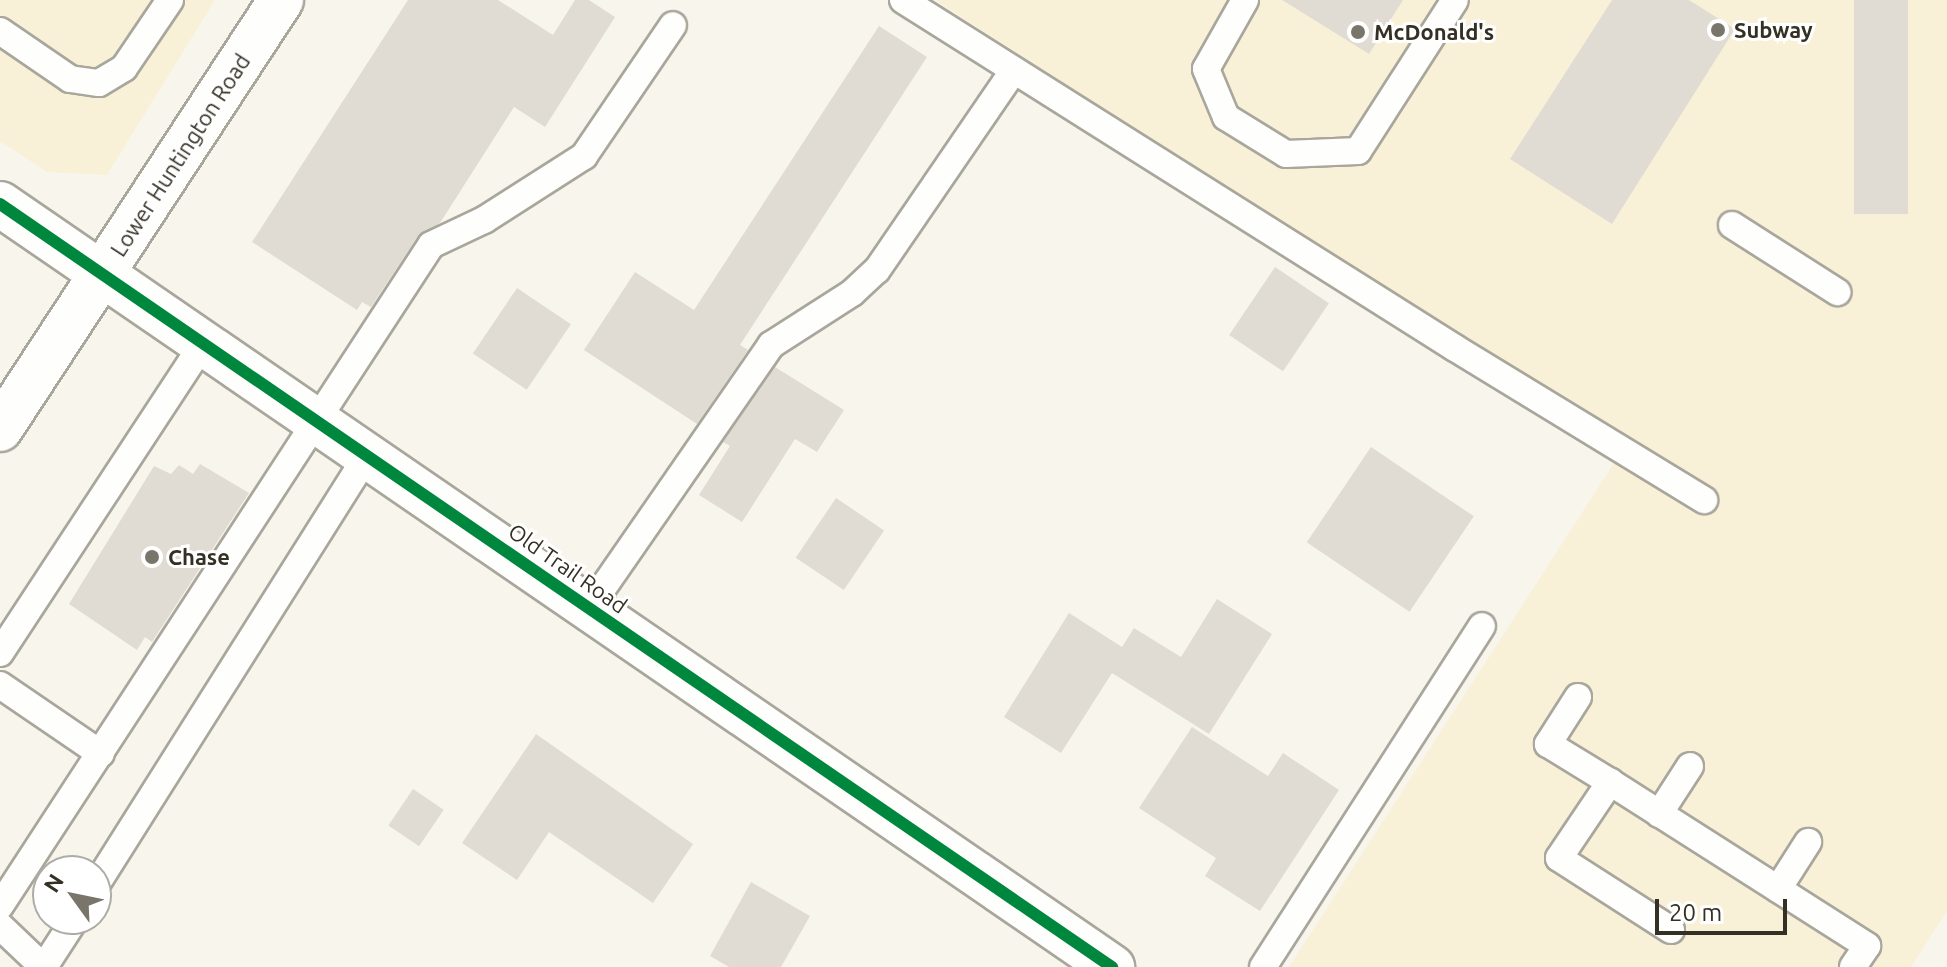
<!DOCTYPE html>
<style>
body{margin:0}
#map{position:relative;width:1947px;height:967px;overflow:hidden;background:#f8f5ec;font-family:Ubuntu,sans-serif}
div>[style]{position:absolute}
.built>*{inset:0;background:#f8f1d8}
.building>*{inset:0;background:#e1dcd3;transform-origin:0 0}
.roads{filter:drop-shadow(2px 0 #a9a69c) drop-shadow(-2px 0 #a9a69c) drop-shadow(0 2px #a9a69c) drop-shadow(0 -2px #a9a69c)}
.lane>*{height:26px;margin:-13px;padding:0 13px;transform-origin:13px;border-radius:13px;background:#fefefc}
.street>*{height:44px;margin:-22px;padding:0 22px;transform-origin:22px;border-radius:22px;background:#fefefc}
.secondary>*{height:44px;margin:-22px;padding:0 22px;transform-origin:22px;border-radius:22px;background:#fefefc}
.cycleway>*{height:12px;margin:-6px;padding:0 6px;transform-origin:6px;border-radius:6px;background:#00873e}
.dots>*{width:22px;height:22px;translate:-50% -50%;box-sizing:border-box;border:4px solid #fff;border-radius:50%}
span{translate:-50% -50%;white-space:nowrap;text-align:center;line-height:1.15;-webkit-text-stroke:6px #fff;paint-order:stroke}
.poi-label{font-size:22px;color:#343024;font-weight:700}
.left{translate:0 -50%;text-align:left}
.street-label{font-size:22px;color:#343024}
.north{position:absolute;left:32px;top:855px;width:80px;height:80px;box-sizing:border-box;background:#fff;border:2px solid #aeaca7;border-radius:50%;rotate:303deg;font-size:22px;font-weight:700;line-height:32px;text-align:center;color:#343024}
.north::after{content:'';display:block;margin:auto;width:28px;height:36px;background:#79756a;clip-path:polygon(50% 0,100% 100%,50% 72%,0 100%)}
.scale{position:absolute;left:1655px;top:899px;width:132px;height:36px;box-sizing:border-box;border:4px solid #343024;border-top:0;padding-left:10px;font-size:24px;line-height:28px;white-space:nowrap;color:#343024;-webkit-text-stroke:6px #fff;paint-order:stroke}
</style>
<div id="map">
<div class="built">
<div style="clip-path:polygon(0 0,215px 0,107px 175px,47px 172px,0 141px)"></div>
<div style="clip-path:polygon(935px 0,1947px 0,1947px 911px,1911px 967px,1289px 967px,1625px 446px)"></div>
</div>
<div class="building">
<div style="clip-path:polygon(408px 0,498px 0,553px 35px,575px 0,589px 0,615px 17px,545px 127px,514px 107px,440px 223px,418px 236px,371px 307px,362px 302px,357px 310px,252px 242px)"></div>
<div style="clip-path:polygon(1282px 0,1403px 0,1369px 54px)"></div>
<div style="clip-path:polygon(1612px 0,1689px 0,1735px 29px,1612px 224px,1510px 159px)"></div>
<div style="left:1854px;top:0;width:54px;height:214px"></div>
<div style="clip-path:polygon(879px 26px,927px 57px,740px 345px,748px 350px,697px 424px,584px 350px,635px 272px,694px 310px)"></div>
<div style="left:1275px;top:267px;width:65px;height:82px;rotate:34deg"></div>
<div style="left:517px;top:288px;width:65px;height:79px;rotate:34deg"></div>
<div style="clip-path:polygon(775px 367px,844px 410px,817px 452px,795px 439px,742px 522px,699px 495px,730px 446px,723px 442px)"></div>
<div style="left:1371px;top:447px;width:124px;height:115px;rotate:34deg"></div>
<div style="clip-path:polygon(200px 464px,249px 493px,152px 642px,145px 637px,137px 650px,69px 604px,154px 466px,171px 474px,179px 465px,193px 474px)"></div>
<div style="left:836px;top:498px;width:58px;height:72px;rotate:34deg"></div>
<div style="clip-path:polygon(1217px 599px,1272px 634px,1209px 734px,1112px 673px,1061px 753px,1004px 717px,1069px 613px,1122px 647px,1134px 628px,1181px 657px)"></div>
<div style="clip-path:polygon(1192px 727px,1268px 776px,1283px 753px,1339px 790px,1260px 911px,1205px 876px,1216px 858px,1139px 808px)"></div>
<div style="clip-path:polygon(536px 734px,693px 844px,653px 903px,549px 832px,517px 880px,462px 843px)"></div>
<div style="left:413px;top:789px;width:37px;height:44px;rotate:34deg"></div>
<div style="clip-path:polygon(751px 882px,810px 916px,781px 967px,729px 967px,710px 956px)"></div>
</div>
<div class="roads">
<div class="lane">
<div style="left:903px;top:0;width:653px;rotate:32.23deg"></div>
<div style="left:1455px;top:348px;width:292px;rotate:31.4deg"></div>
<div style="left:1245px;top:0;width:79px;rotate:119.5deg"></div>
<div style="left:1206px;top:69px;width:52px;rotate:67.4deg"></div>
<div style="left:1226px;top:117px;width:70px;rotate:31.7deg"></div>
<div style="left:1286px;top:154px;width:72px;rotate:-2.4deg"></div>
<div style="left:1358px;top:151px;width:179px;rotate:-57.3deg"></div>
<div style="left:0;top:31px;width:85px;rotate:34.4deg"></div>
<div style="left:70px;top:79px;width:29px;rotate:8deg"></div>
<div style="left:99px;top:83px;width:29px;rotate:-31deg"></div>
<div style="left:124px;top:68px;width:82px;rotate:-55.9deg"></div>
<div style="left:1732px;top:225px;width:125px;rotate:32.5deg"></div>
<div style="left:589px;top:608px;width:320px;rotate:-55.3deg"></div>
<div style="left:771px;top:345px;width:96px;rotate:-32.7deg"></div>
<div style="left:852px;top:293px;width:34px;rotate:-43deg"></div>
<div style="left:877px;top:270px;width:242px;rotate:-55.6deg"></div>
<div style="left:0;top:653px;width:368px;rotate:-56.7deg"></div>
<div style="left:0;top:685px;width:122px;rotate:34.3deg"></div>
<div style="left:1578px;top:697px;width:56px;rotate:122.6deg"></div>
<div style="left:1548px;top:744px;width:73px;rotate:31.5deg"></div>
<div style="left:1659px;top:814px;width:57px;rotate:-57.1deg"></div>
<div style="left:96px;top:885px;width:510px;rotate:-57.74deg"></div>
<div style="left:1778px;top:889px;width:56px;rotate:-57.4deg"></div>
<div style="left:0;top:906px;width:789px;rotate:-56.89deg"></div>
<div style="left:431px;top:245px;width:59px;rotate:-25.3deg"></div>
<div style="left:484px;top:220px;width:119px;rotate:-32.6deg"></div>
<div style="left:584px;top:156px;width:158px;rotate:-55.8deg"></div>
<div style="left:0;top:926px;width:59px;rotate:43.6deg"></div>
<div style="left:1671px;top:930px;width:133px;rotate:-147.3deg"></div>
<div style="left:1559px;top:858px;width:92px;rotate:-56.1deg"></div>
<div style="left:1610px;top:782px;width:305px;rotate:32.5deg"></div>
<div style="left:1867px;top:946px;width:25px;rotate:124deg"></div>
<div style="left:44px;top:967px;width:57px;rotate:-57.1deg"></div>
<div style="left:1263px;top:967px;width:405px;rotate:-57.3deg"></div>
</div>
<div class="street">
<div style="left:0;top:204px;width:1349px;rotate:34.46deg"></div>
</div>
<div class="secondary">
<div style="left:0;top:429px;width:513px;rotate:-56.77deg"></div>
</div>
</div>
<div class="cycleway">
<div style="left:0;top:204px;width:1349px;rotate:34.46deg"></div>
</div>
<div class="dots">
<div style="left:1718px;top:30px;background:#79756a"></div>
<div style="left:1358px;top:32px;background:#79756a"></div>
<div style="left:152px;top:557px;background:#79756a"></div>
</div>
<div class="poi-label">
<span class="left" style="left:1734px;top:30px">Subway</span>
<span class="left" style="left:1374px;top:32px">McDonald's</span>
<span class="left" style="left:168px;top:557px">Chase</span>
</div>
<div class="street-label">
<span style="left:180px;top:155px;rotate:-57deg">Lower Huntington Road</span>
<span style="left:568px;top:568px;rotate:35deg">Old Trail Road</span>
</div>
<div class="north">N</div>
<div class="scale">20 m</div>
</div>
